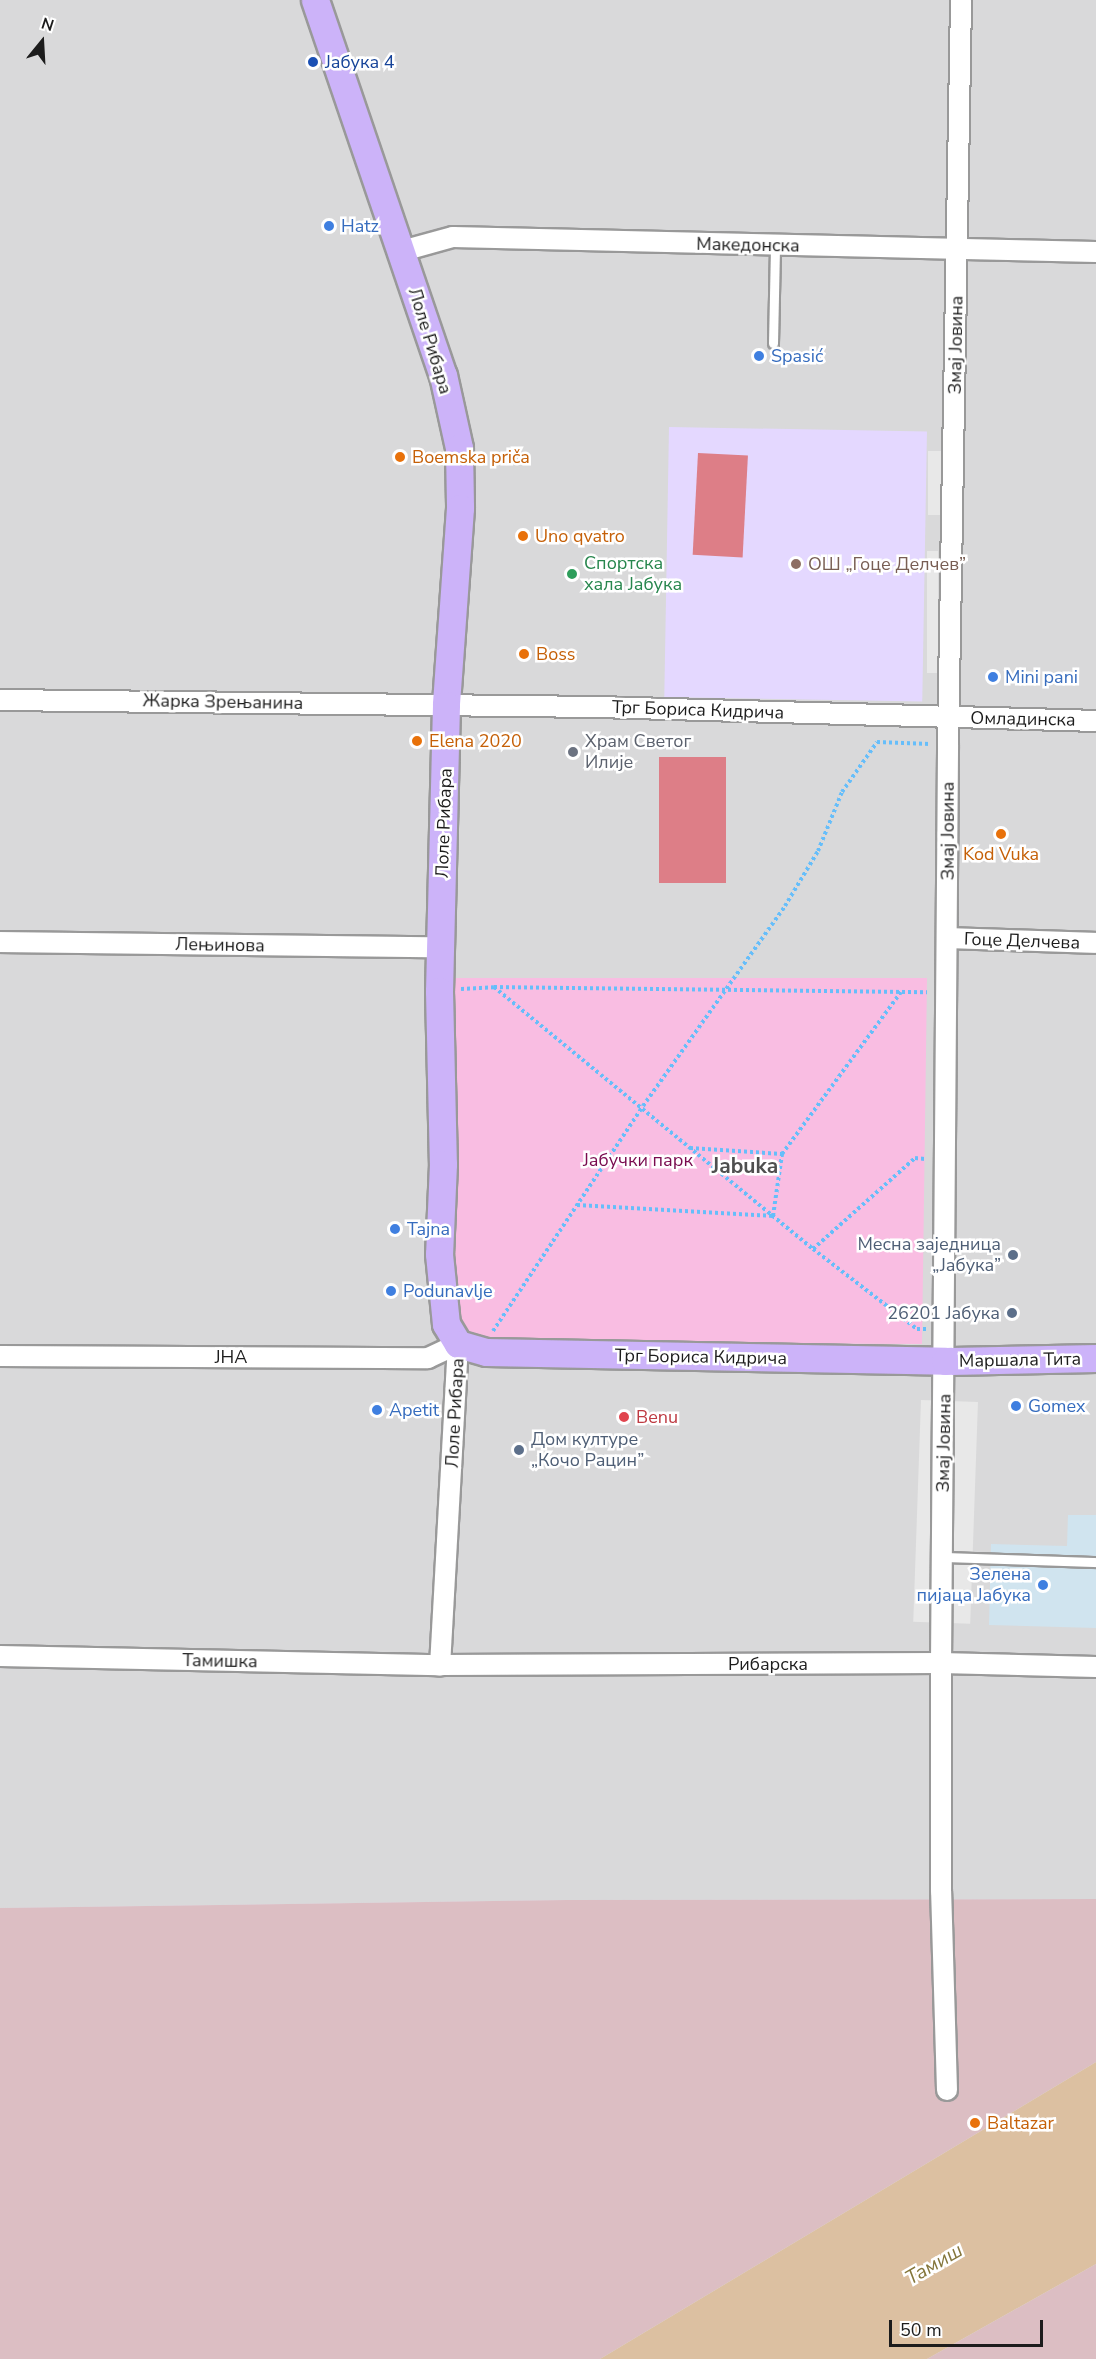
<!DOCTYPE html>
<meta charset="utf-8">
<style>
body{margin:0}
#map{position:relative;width:1096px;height:2359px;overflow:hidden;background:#e1e2ed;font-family:"Nunito Sans",sans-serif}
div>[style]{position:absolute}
.residential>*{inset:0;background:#d9d9da}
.commercial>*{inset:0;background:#d0e4ef}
.education>*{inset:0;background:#e4d8ff;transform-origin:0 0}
.wetland>*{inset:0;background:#dcbec3}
.park>*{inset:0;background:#f9bde2}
.pitch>*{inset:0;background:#dd7e87;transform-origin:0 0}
.parking>*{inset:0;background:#e8e8e8;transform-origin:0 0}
.water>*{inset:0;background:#dcc0a1}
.path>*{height:4px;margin-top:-2px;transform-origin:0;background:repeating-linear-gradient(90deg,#66befa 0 3px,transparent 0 6px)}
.roads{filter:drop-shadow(2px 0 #999) drop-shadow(-2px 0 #999) drop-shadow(0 2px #999) drop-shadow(0 -2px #999)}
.lane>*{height:9px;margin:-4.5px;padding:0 4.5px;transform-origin:4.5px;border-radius:4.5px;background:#fff}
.street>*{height:20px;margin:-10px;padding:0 10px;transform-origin:10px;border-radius:10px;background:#fff}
.secondary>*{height:27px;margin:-13.5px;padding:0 13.5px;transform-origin:13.5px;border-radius:13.5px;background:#ccb3f9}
.dots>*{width:16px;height:16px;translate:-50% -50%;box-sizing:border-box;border:3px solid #fff;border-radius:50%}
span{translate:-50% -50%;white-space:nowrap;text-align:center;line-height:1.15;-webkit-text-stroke:5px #fff;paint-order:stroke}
.transit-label{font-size:18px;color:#164399}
.left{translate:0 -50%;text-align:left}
.shop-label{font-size:18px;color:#366cbe}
.right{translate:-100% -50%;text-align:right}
.street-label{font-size:18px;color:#1c1c1c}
.food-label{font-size:18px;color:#c56008}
.leisure-label{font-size:18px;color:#27864d}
.education-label{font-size:18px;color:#785e54}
.worship-label{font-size:18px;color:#5b616d}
.park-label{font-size:18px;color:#790b4f}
.service-label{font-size:18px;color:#4e5e75}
.health-label{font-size:18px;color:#be3a42}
.water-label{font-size:20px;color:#84763b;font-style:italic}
.quarter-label{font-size:21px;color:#4f4f4f;font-weight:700}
.north{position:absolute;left:12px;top:12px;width:60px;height:60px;-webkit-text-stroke:4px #fff;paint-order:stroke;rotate:18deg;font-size:16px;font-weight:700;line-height:24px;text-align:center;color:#1c1c1c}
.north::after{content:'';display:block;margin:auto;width:21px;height:27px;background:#1c1c1c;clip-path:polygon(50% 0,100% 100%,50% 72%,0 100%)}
.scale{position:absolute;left:889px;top:2320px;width:154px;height:27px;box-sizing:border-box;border:3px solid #1c1c1c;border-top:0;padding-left:8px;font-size:18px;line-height:21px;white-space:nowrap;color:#1c1c1c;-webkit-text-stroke:4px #fff;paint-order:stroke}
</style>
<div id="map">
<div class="residential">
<div style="clip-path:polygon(0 0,1096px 0,1096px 1899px,567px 1900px,0 1908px)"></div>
</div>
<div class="commercial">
<div style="clip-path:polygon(1068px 1515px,1096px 1515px,1096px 1628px,989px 1625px,991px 1544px,1067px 1546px)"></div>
</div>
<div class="education">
<div style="left:669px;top:427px;width:258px;height:270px;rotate:1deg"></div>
</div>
<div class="wetland">
<div style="clip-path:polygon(1096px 1899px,1096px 2062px,600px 2359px,0 2359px,0 1908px,567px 1900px)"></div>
<div style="clip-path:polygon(1096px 2264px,1096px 2359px,927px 2359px)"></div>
</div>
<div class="park">
<div style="clip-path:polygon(455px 978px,927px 978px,922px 1344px,489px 1342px,466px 1333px,453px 1311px)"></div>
</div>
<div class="pitch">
<div style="left:698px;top:453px;width:50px;height:102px;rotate:3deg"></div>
<div style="left:659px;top:757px;width:67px;height:126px"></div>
</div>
<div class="parking">
<div style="left:928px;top:451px;width:13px;height:64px"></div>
<div style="left:927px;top:551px;width:11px;height:122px"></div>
<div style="left:921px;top:1400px;width:57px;height:222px;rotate:2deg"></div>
</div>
<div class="water">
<div style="clip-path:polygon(1096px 2062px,1096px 2264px,927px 2359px,600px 2359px)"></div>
</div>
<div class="path">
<div style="left:494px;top:987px;width:413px;rotate:39.4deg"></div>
<div style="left:813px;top:1249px;width:131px;rotate:37.6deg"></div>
<div style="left:917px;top:1329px;width:9px"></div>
<div style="left:461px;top:989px;width:33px;rotate:-3deg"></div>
<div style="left:494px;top:987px;width:433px;rotate:0.7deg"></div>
<div style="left:690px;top:1148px;width:92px;rotate:3.7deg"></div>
<div style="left:577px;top:1205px;width:196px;rotate:3.2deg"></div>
<div style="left:773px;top:1216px;width:63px;rotate:-81.7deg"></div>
<div style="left:782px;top:1154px;width:201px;rotate:-53.7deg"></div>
<div style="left:813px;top:1249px;width:137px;rotate:-41.7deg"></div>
<div style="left:915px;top:1158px;width:10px;rotate:6deg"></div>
<div style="left:493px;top:1331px;width:270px;rotate:-56.3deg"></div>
<div style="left:643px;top:1106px;width:245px;rotate:-54.6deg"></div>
<div style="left:785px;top:906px;width:64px;rotate:-59deg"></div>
<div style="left:818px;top:851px;width:64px;rotate:-67.9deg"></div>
<div style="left:842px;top:792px;width:61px;rotate:-55deg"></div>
<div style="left:877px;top:742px;width:53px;rotate:2.2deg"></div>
</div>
<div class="roads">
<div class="lane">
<div style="left:773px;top:343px;width:97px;rotate:-88.8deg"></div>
<div style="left:942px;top:1557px;width:154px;rotate:1.9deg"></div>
</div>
<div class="street">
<div style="left:402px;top:251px;width:53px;rotate:-15.4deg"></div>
<div style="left:453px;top:237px;width:643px;rotate:1.34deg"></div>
<div style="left:0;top:700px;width:597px;rotate:0.67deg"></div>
<div style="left:597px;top:707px;width:499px;rotate:1.6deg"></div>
<div style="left:949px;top:938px;width:147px;rotate:1.9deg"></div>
<div style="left:0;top:942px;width:440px;rotate:0.7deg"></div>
<div style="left:0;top:1356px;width:428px;rotate:0.3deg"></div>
<div style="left:428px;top:1358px;width:33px;rotate:-25deg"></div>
<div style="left:458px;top:1344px;width:322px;rotate:93.2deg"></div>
<div style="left:0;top:1656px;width:440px;rotate:1.2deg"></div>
<div style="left:440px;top:1665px;width:501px;rotate:-0.23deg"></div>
<div style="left:941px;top:1663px;width:155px;rotate:1.5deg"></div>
<div style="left:947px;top:2090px;width:199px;rotate:-91.7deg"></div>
<div style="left:941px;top:1891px;width:228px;rotate:-90deg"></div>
<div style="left:941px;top:1663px;width:918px;rotate:-89.56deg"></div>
<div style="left:948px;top:745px;width:745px;rotate:-89deg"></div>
</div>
<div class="secondary">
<div style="left:315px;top:0;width:396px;rotate:71.2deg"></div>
<div style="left:443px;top:375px;width:75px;rotate:77.6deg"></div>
<div style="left:459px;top:448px;width:60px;rotate:89deg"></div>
<div style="left:460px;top:508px;width:197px;rotate:94.1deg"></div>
<div style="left:446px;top:705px;width:286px;rotate:91.4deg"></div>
<div style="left:439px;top:991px;width:173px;rotate:88.7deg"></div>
<div style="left:443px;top:1164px;width:90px;rotate:92.5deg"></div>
<div style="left:439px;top:1254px;width:70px;rotate:84.3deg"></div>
<div style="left:446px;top:1324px;width:23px;rotate:59deg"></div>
<div style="left:458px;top:1344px;width:29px;rotate:16deg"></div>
<div style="left:486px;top:1352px;width:459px;rotate:1.1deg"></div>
<div style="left:945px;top:1361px;width:151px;rotate:-1.1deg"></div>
</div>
</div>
<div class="dots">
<div style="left:313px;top:62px;background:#1a4fb4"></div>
<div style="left:329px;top:226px;background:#3f7fe0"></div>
<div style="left:759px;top:356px;background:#3f7fe0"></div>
<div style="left:400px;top:457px;background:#e8710a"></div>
<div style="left:523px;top:536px;background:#e8710a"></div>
<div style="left:796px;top:564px;background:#8d6e63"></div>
<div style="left:572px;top:574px;background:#2e9e5b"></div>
<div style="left:524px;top:654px;background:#e8710a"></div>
<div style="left:993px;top:677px;background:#3f7fe0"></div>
<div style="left:417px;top:741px;background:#e8710a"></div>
<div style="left:573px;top:752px;background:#6b7280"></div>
<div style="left:1001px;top:834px;background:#e8710a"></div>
<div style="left:395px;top:1229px;background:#3f7fe0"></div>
<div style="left:1013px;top:1255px;background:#5c6f8a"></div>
<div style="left:391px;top:1291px;background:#3f7fe0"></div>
<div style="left:1012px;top:1313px;background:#5c6f8a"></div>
<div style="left:1016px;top:1406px;background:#3f7fe0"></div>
<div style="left:377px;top:1410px;background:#3f7fe0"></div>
<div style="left:624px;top:1417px;background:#e0444e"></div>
<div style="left:519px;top:1450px;background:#5c6f8a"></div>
<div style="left:1043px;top:1585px;background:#3f7fe0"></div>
<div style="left:975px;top:2123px;background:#e8710a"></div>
</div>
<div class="transit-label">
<span class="left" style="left:325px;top:62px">Јабука 4</span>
</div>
<div class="shop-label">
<span class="left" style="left:341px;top:226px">Hatz</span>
<span class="left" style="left:771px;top:356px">Spasić</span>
<span class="left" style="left:1005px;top:677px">Mini pani</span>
<span class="left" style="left:407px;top:1229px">Tajna</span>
<span class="left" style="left:403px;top:1291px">Podunavlje</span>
<span class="left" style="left:1028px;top:1406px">Gomex</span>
<span class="left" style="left:389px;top:1410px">Apetit</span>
<span class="right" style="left:1031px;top:1585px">Зелена<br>пијаца Јабука</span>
</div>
<div class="street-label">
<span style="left:748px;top:245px;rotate:1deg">Македонска</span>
<span style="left:430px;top:341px;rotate:73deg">Лоле Рибара</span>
<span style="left:956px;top:345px;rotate:-89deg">Змај Јовина</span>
<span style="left:223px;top:702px;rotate:1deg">Жарка Зрењанина</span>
<span style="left:698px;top:710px;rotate:2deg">Трг Бориса Кидрича</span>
<span style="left:1023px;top:719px;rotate:1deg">Омладинска</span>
<span style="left:444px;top:823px;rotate:-88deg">Лоле Рибара</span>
<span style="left:948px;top:831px;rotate:-90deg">Змај Јовина</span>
<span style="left:1022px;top:941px;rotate:2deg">Гоце Делчева</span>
<span style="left:220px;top:945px;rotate:1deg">Лењинова</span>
<span style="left:231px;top:1357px">ЈНА</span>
<span style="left:701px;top:1357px;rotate:1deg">Трг Бориса Кидрича</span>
<span style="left:1020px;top:1360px;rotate:-1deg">Маршала Тита</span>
<span style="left:455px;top:1413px;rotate:-87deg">Лоле Рибара</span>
<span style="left:944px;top:1443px;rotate:-89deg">Змај Јовина</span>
<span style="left:220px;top:1661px;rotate:1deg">Тамишка</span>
<span style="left:768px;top:1664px">Рибарска</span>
</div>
<div class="food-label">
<span class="left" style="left:412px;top:457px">Boemska priča</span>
<span class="left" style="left:535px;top:536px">Uno qvatro</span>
<span class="left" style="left:536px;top:654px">Boss</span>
<span class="left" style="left:429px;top:741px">Elena 2020</span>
<span style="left:1001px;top:854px">Kod Vuka</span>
<span class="left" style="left:987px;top:2123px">Baltazar</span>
</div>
<div class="leisure-label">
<span class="left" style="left:584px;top:574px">Спортска<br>хала Јабука</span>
</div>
<div class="education-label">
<span class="left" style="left:808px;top:564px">ОШ „Гоце Делчев”</span>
</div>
<div class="worship-label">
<span class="left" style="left:585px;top:752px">Храм Светог<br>Илије</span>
</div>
<div class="park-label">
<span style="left:638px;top:1160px">Јабучки парк</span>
</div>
<div class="service-label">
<span class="right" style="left:1001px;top:1255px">Месна заједница<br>„Јабука”</span>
<span class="right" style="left:1000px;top:1313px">26201 Јабука</span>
<span class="left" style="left:531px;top:1450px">Дом културе<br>„Кочо Рацин”</span>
</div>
<div class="health-label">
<span class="left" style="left:636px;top:1417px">Benu</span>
</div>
<div class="water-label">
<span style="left:934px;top:2264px;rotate:-30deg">Тамиш</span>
</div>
<div class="quarter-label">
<span style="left:745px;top:1166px">Jabuka</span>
</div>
<div class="north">N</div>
<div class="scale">50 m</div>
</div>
